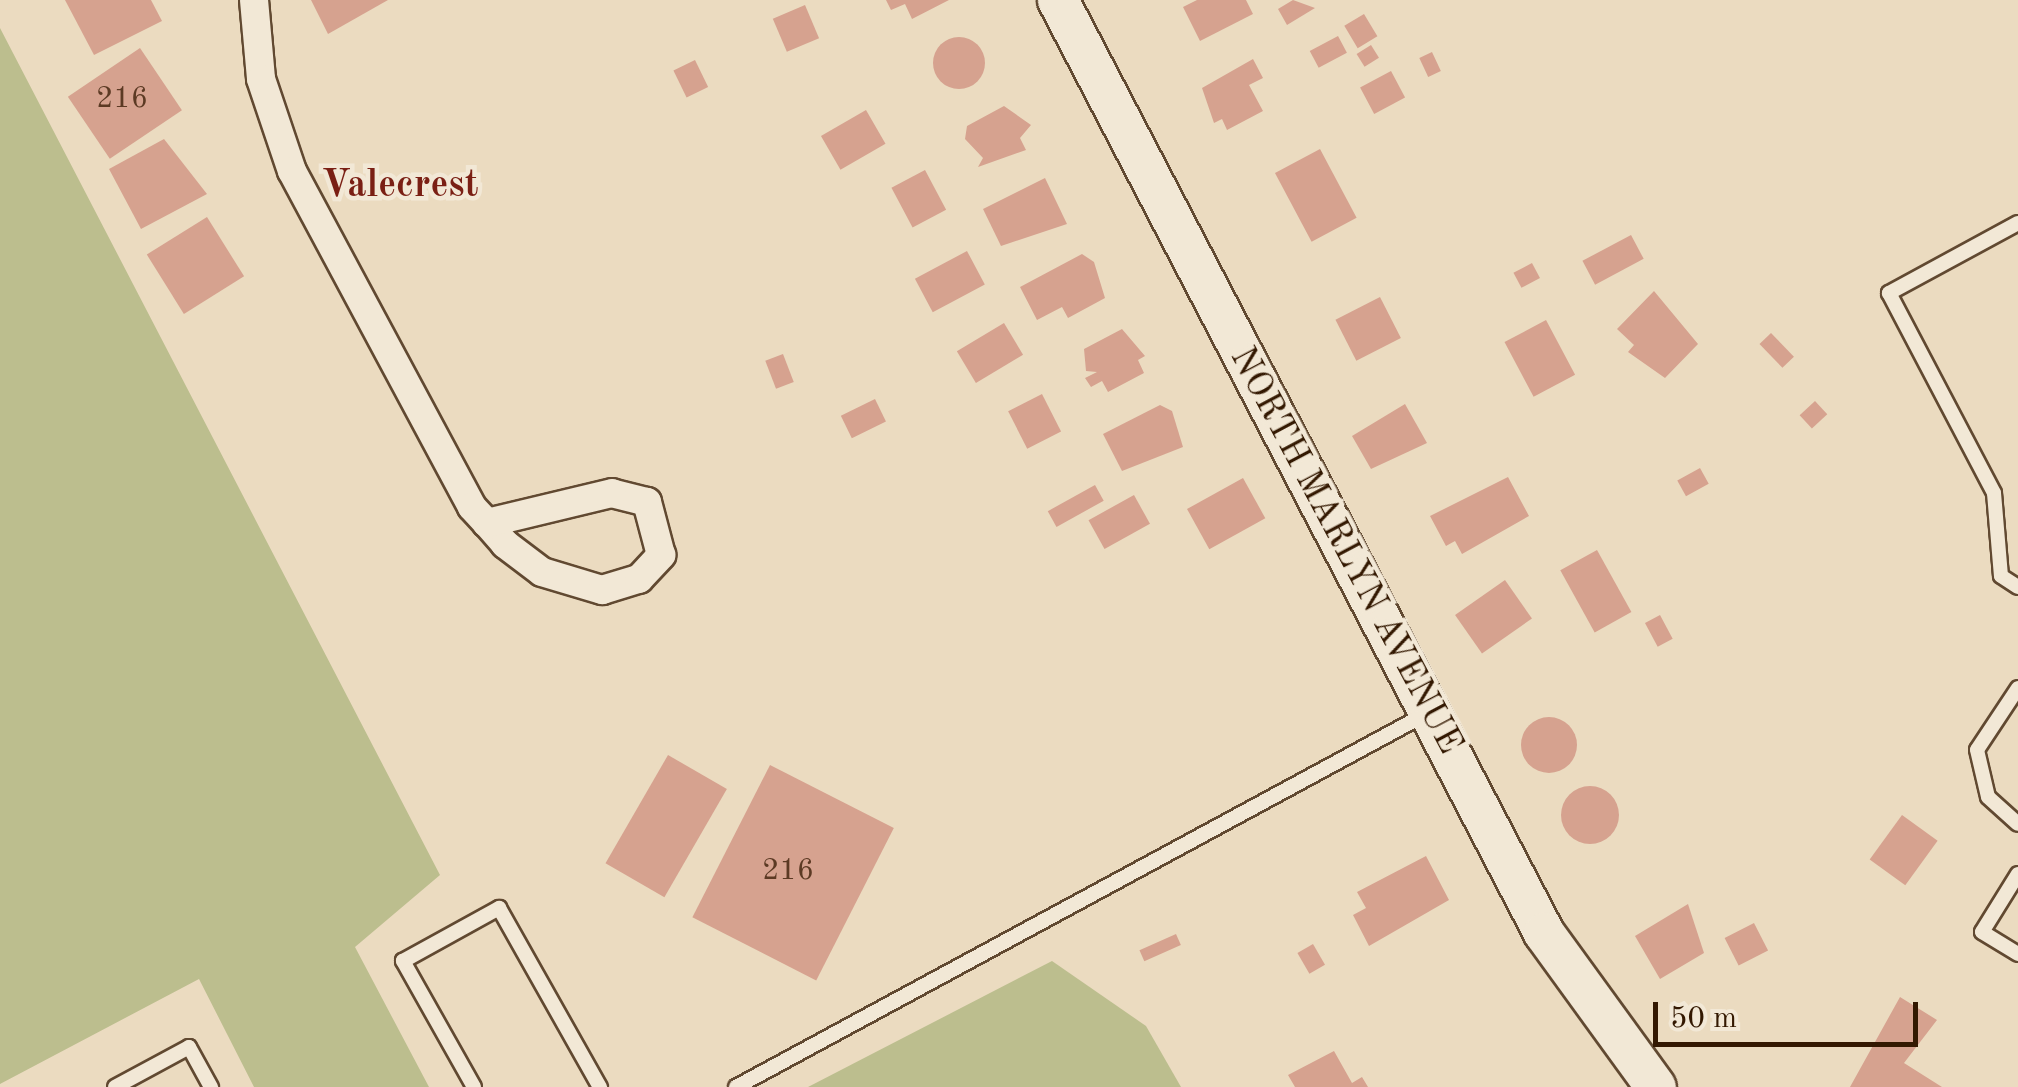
<!DOCTYPE html>
<style>
body{margin:0}
#map{position:relative;width:2018px;height:1087px;overflow:hidden;background:#ebdbc0;font-family:"Old Standard TT",serif}
div>[style]{position:absolute}
.green>*{inset:0;background:#bcbe8e}
.building>*{inset:0;background:#d6a28f;transform-origin:0 0}
.round{border-radius:50%}
.roads{filter:drop-shadow(2px 0 #614931) drop-shadow(-2px 0 #614931) drop-shadow(0 2px #614931) drop-shadow(0 -2px #614931)}
.lane>*{height:14px;margin:-7px;padding:0 7px;transform-origin:7px;border-radius:7px;background:#f2e8d6}
.street>*{height:28px;margin:-14px;padding:0 14px;transform-origin:14px;border-radius:14px;background:#f2e8d6}
.secondary>*{height:40px;margin:-20px;padding:0 20px;transform-origin:20px;border-radius:20px;background:#f2e8d6}
span{translate:-50% -50%;white-space:nowrap;text-align:center;line-height:1.15;-webkit-text-stroke:9px #f2e8d6;paint-order:stroke}
.number-label{font-size:30px;color:#5c3a24}
.number-label span{-webkit-text-stroke-width:0}
.street-label{font-size:35px;color:#331801}
.neighbourhood-label{font-size:38px;color:#7a1f14;font-weight:700}
.scale{position:absolute;left:1653px;top:1002px;width:265px;height:45px;box-sizing:border-box;border:5px solid #331801;border-top:0;padding-left:12px;font-size:30px;line-height:35px;white-space:nowrap;color:#331801;-webkit-text-stroke:8px #f2e8d6;paint-order:stroke}
</style>
<div id="map">
<div class="green">
<div style="clip-path:polygon(0 28px,440px 875px,355px 947px,429px 1087px,254px 1087px,199px 979px,0 1084px)"></div>
<div style="clip-path:polygon(1052px 961px,1146px 1026px,1181px 1087px,808px 1087px)"></div>
</div>
<div class="building">
<div style="clip-path:polygon(65px 0,151px 0,162px 21px,94px 55px)"></div>
<div style="clip-path:polygon(311px 0,388px 0,328px 34px)"></div>
<div style="clip-path:polygon(886px 0,949px 0,912px 19px,905px 4px,891px 10px)"></div>
<div style="clip-path:polygon(1197px 0,1246px 0,1253px 14px,1200px 41px,1183px 7px)"></div>
<div style="clip-path:polygon(1293px 0,1315px 8px,1287px 25px,1278px 9px)"></div>
<div style="left:805px;top:5px;width:36px;height:35px;rotate:67deg"></div>
<div style="left:1364px;top:14px;width:26px;height:23px;rotate:59deg"></div>
<div style="left:1338px;top:36px;width:19px;height:32px;rotate:62deg"></div>
<div class="round" style="left:933px;top:37px;width:52px;height:52px"></div>
<div style="left:1371px;top:45px;width:15px;height:17px;rotate:58deg"></div>
<div style="left:140px;top:48px;width:75px;height:87px;rotate:56deg"></div>
<div style="left:1432px;top:52px;width:21px;height:14px;rotate:65deg"></div>
<div style="clip-path:polygon(1253px 59px,1263px 78px,1249px 85px,1263px 111px,1227px 130px,1222px 119px,1214px 123px,1202px 88px)"></div>
<div style="left:695px;top:60px;width:30px;height:24px;rotate:64deg"></div>
<div style="left:1391px;top:71px;width:30px;height:35px;rotate:62deg"></div>
<div style="clip-path:polygon(1004px 106px,1031px 125px,1020px 138px,1026px 150px,978px 167px,983px 158px,965px 139px,967px 126px)"></div>
<div style="left:866px;top:110px;width:39px;height:52px;rotate:60deg"></div>
<div style="clip-path:polygon(164px 139px,207px 194px,141px 229px,109px 169px)"></div>
<div style="left:1320px;top:149px;width:78px;height:51px;rotate:62deg"></div>
<div style="left:925px;top:170px;width:45px;height:38px;rotate:62deg"></div>
<div style="clip-path:polygon(1045px 178px,1067px 224px,1001px 246px,983px 209px)"></div>
<div style="left:207px;top:217px;width:70px;height:71px;rotate:58deg"></div>
<div style="left:1631px;top:235px;width:27px;height:55px;rotate:62deg"></div>
<div style="left:967px;top:251px;width:38px;height:59px;rotate:62deg"></div>
<div style="clip-path:polygon(1082px 254px,1094px 262px,1105px 298px,1068px 318px,1062px 307px,1037px 320px,1020px 287px)"></div>
<div style="left:1532px;top:263px;width:17px;height:21px;rotate:62deg"></div>
<div style="clip-path:polygon(1654px 291px,1698px 344px,1665px 378px,1628px 352px,1634px 345px,1617px 329px)"></div>
<div style="left:1380px;top:297px;width:46px;height:50px;rotate:63deg"></div>
<div style="left:1546px;top:320px;width:62px;height:47px;rotate:62deg"></div>
<div style="left:1004px;top:323px;width:37px;height:55px;rotate:59deg"></div>
<div style="clip-path:polygon(1122px 329px,1145px 356px,1138px 360px,1144px 373px,1108px 392px,1102px 381px,1091px 387px,1085px 378px,1097px 372px,1086px 371px,1084px 349px)"></div>
<div style="left:1771px;top:333px;width:33px;height:16px;rotate:46deg"></div>
<div style="left:783px;top:354px;width:30px;height:19px;rotate:69deg"></div>
<div style="left:1042px;top:394px;width:42px;height:38px;rotate:63deg"></div>
<div style="left:875px;top:399px;width:25px;height:38px;rotate:64deg"></div>
<div style="left:1815px;top:401px;width:18px;height:21px;rotate:47deg"></div>
<div style="clip-path:polygon(1405px 404px,1427px 443px,1371px 469px,1352px 436px)"></div>
<div style="clip-path:polygon(1160px 405px,1172px 411px,1183px 447px,1122px 471px,1103px 434px)"></div>
<div style="left:1700px;top:468px;width:18px;height:26px;rotate:61deg"></div>
<div style="clip-path:polygon(1508px 477px,1529px 516px,1462px 554px,1455px 541px,1446px 546px,1430px 516px)"></div>
<div style="left:1243px;top:478px;width:46px;height:64px;rotate:61deg"></div>
<div style="left:1095px;top:485px;width:18px;height:54px;rotate:61deg"></div>
<div style="left:1134px;top:495px;width:33px;height:52px;rotate:61deg"></div>
<div style="left:1597px;top:550px;width:71px;height:42px;rotate:61deg"></div>
<div style="left:1505px;top:580px;width:47px;height:61px;rotate:55deg"></div>
<div style="left:1660px;top:615px;width:27px;height:17px;rotate:62deg"></div>
<div class="round" style="left:1521px;top:717px;width:56px;height:56px"></div>
<div style="left:668px;top:755px;width:68px;height:125px;rotate:30deg"></div>
<div style="left:770px;top:765px;width:139px;height:171px;rotate:27deg"></div>
<div class="round" style="left:1561px;top:786px;width:58px;height:58px"></div>
<div style="left:1902px;top:815px;width:44px;height:55px;rotate:36deg"></div>
<div style="clip-path:polygon(1426px 856px,1449px 900px,1369px 946px,1353px 915px,1366px 908px,1357px 892px)"></div>
<div style="clip-path:polygon(1688px 904px,1704px 953px,1660px 979px,1635px 936px)"></div>
<div style="left:1754px;top:923px;width:31px;height:33px;rotate:63deg"></div>
<div style="left:1176px;top:934px;width:12px;height:40px;rotate:66deg"></div>
<div style="left:1313px;top:944px;width:24px;height:18px;rotate:60deg"></div>
<div style="clip-path:polygon(1900px 997px,1937px 1020px,1904px 1063px,1942px 1087px,1850px 1087px)"></div>
<div style="clip-path:polygon(1334px 1051px,1352px 1083px,1362px 1077px,1368px 1087px,1295px 1087px,1288px 1075px)"></div>
</div>
<div class="roads">
<div class="lane">
<div style="left:2018px;top:223px;width:147px;rotate:151.5deg"></div>
<div style="left:1889px;top:293px;width:226px;rotate:62.3deg"></div>
<div style="left:1994px;top:493px;width:83px;rotate:85.2deg"></div>
<div style="left:2001px;top:576px;width:20px;rotate:33deg"></div>
<div style="left:2018px;top:688px;width:74px;rotate:123.5deg"></div>
<div style="left:1977px;top:750px;width:48px;rotate:76.8deg"></div>
<div style="left:1988px;top:797px;width:40px;rotate:42deg"></div>
<div style="left:2018px;top:874px;width:68px;rotate:121.8deg"></div>
<div style="left:1982px;top:932px;width:42px;rotate:31.4deg"></div>
<div style="left:115px;top:1087px;width:84px;rotate:-28.4deg"></div>
<div style="left:189px;top:1047px;width:46px;rotate:61.2deg"></div>
<div style="left:474px;top:1087px;width:145px;rotate:-119.4deg"></div>
<div style="left:403px;top:961px;width:110px;rotate:-28.9deg"></div>
<div style="left:499px;top:908px;width:206px;rotate:60.6deg"></div>
<div style="left:736px;top:1087px;width:782px;rotate:-28.4deg"></div>
</div>
<div class="street">
<div style="left:254px;top:0;width:79px;rotate:84.9deg"></div>
<div style="left:261px;top:79px;width:97px;rotate:71.4deg"></div>
<div style="left:292px;top:171px;width:381px;rotate:61.8deg"></div>
<div style="left:472px;top:507px;width:22px;rotate:47deg"></div>
<div style="left:487px;top:523px;width:28px;rotate:49deg"></div>
<div style="left:505px;top:544px;width:46px;rotate:37.1deg"></div>
<div style="left:542px;top:572px;width:63px;rotate:16.7deg"></div>
<div style="left:602px;top:590px;width:39px;rotate:-17deg"></div>
<div style="left:639px;top:579px;width:33px;rotate:-47deg"></div>
<div style="left:661px;top:555px;width:55px;rotate:-104.8deg"></div>
<div style="left:647px;top:502px;width:36px;rotate:-166deg"></div>
<div style="left:612px;top:493px;width:129px;rotate:166.5deg"></div>
</div>
<div class="secondary">
<div style="left:1058px;top:0;width:1052px;rotate:62.48deg"></div>
<div style="left:1544px;top:933px;width:190px;rotate:54deg"></div>
</div>
</div>
<div class="number-label">
<span style="left:122px;top:99px">216</span>
<span style="left:788px;top:871px">216</span>
</div>
<div class="street-label">
<span style="left:1345px;top:551px;rotate:62deg">NORTH MARLYN AVENUE</span>
</div>
<div class="neighbourhood-label">
<span style="left:400px;top:187px">Valecrest</span>
</div>
<div class="scale">50 m</div>
</div>
